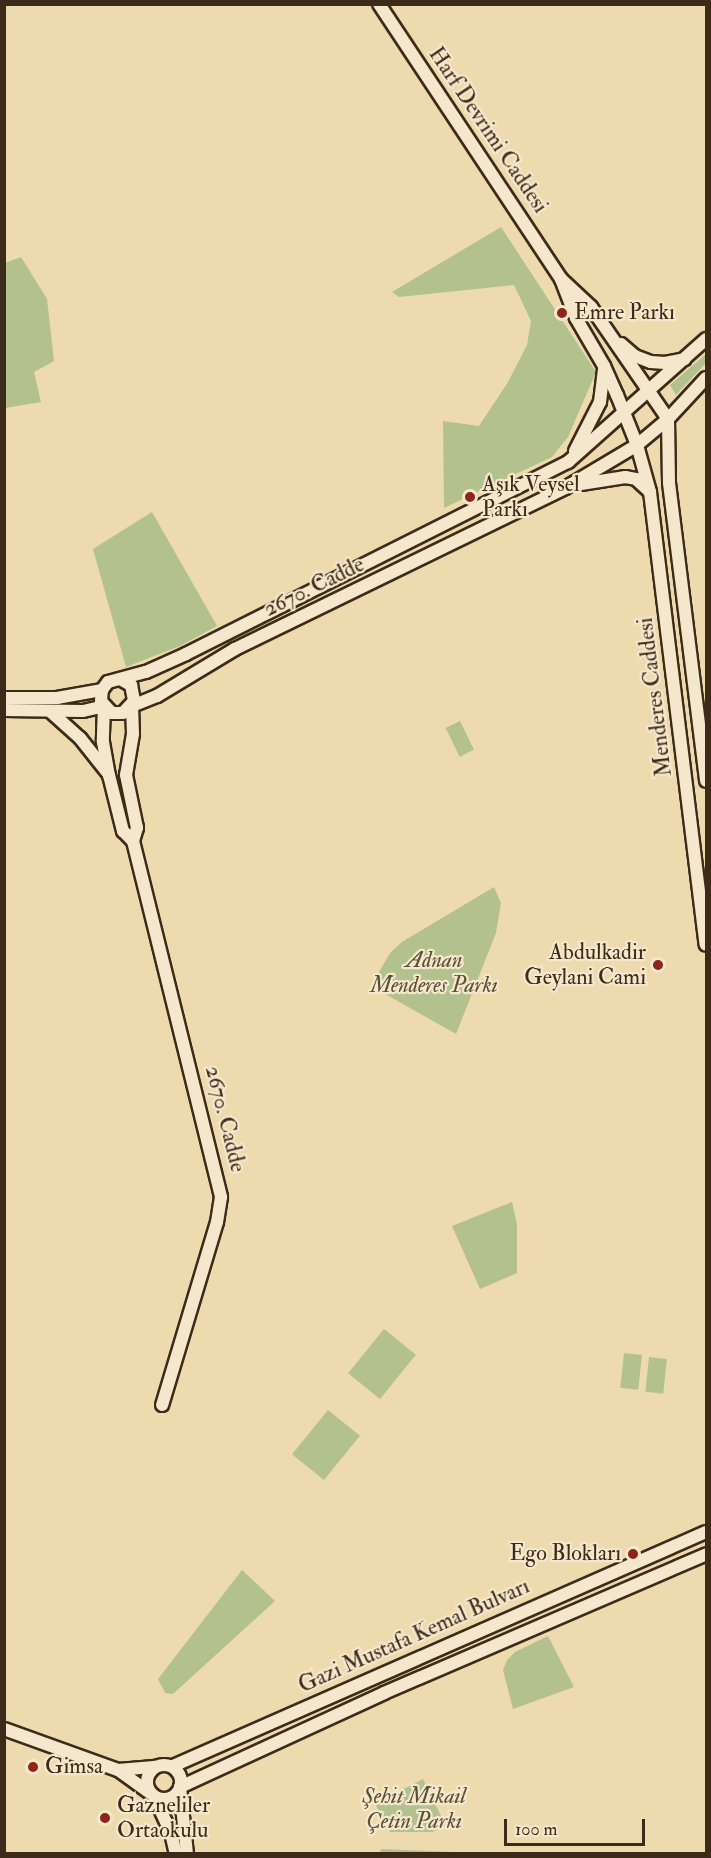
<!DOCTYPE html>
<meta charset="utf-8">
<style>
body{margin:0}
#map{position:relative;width:711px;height:1858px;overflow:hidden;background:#eedaaf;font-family:"IM FELL Double Pica",serif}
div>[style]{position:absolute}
.green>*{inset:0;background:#b3c18f;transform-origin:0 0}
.roads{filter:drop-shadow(2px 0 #3d2b19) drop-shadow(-2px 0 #3d2b19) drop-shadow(0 2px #3d2b19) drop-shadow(0 -2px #3d2b19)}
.secondary>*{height:12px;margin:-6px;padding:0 6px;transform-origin:6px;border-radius:6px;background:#f4e7cb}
.secondary>.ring{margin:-6px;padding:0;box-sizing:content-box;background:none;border:12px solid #f4e7cb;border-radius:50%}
.dots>*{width:16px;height:16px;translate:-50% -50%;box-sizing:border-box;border:3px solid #f4e7cb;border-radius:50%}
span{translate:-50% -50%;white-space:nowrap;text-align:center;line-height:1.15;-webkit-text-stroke:4.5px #f4e7cb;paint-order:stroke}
.street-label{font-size:22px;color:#3d2b19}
.poi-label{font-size:22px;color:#3d2b19}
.left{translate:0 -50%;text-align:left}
.right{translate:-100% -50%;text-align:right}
.park-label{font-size:22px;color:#5a5036;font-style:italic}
.frame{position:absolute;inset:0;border:6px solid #3d2b19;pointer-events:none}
.scale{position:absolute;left:504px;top:1819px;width:141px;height:27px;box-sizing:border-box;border:3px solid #3d2b19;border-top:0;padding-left:8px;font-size:18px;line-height:21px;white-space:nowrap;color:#3d2b19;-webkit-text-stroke:4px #f4e7cb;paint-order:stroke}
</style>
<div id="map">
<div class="green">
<div style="clip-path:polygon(501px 227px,596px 372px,568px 437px,552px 457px,444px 508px,443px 421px,479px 426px,508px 382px,527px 345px,531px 321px,514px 285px,399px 297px,392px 292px)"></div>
<div style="clip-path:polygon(21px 257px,47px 299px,54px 361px,34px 372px,41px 402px,5px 408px,5px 263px)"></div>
<div style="clip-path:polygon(706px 354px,706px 363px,676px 395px,670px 385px)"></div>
<div style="clip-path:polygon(152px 512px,217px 626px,180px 646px,126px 667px,93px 549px)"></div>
<div style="left:460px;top:721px;width:32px;height:16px;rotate:64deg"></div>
<div style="clip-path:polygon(494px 887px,501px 903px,496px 933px,456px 1034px,371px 986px,390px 953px,402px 942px)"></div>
<div style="clip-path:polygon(512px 1202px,517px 1224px,517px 1273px,480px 1289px,452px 1226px)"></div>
<div style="left:384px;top:1329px;width:41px;height:57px;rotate:39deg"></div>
<div style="left:624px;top:1353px;width:18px;height:35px;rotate:6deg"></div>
<div style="left:649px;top:1357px;width:18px;height:35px;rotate:6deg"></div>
<div style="left:328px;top:1410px;width:41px;height:57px;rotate:39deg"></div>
<div style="clip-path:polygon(242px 1570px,275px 1601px,173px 1694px,165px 1693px,158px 1679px)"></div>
<div style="clip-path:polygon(548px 1636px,574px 1687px,513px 1709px,503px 1670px,507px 1660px,515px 1652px)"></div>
<div style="clip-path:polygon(423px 1779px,446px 1826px,432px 1832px,390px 1832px,375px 1804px)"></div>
<div style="clip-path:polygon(381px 1849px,454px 1852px,455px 1853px,380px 1853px)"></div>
</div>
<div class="roads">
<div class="secondary">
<div style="left:379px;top:4px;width:330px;rotate:56.5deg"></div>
<div style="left:561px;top:279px;width:41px;rotate:43deg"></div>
<div style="left:591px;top:307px;width:136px;rotate:55.5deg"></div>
<div style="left:561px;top:279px;width:42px;rotate:69deg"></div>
<div style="left:576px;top:318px;width:56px;rotate:59.7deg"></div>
<div style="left:604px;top:366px;width:32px;rotate:66deg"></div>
<div style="left:617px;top:395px;width:54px;rotate:68.2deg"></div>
<div style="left:637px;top:445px;width:49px;rotate:74.5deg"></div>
<div style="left:650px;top:492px;width:456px;rotate:83deg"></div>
<div style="left:621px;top:344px;width:18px;rotate:41deg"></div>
<div style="left:635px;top:356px;width:17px;rotate:21deg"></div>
<div style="left:651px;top:362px;width:14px;rotate:4deg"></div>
<div style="left:665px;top:363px;width:20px;rotate:-11deg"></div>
<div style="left:668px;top:419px;width:64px;rotate:89.1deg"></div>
<div style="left:669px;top:483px;width:300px;rotate:82.9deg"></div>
<div style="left:575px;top:451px;width:55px;rotate:-63deg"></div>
<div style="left:600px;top:402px;width:32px;rotate:-83deg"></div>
<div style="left:581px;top:484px;width:45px;rotate:-9deg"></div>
<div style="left:625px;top:477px;width:11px;rotate:10deg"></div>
<div style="left:636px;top:479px;width:19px;rotate:43deg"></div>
<div style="left:120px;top:679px;width:13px;rotate:29deg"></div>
<div style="left:131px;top:685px;width:16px;rotate:79deg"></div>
<div style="left:134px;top:701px;width:16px;rotate:133deg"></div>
<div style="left:123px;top:713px;width:11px;rotate:180deg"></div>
<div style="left:112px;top:713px;width:16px;rotate:-133deg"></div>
<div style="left:101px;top:701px;width:11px;rotate:-85deg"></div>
<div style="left:102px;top:690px;width:10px;rotate:-53deg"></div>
<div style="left:108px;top:682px;width:39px;rotate:-15deg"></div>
<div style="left:146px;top:672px;width:44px;rotate:-24.2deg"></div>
<div style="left:186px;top:654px;width:428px;rotate:-26.7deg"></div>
<div style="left:568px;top:462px;width:185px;rotate:-41.7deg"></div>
<div style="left:4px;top:698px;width:53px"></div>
<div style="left:57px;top:698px;width:46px;rotate:-10.1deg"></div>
<div style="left:104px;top:706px;width:36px;rotate:92deg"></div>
<div style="left:103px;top:742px;width:34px;rotate:80deg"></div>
<div style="left:109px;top:775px;width:58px;rotate:76deg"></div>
<div style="left:123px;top:831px;width:14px;rotate:45deg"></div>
<div style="left:133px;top:841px;width:14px;rotate:-73deg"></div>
<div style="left:137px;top:828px;width:54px;rotate:-101.7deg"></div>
<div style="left:126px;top:775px;width:42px;rotate:-80.3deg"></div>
<div style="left:133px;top:734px;width:28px;rotate:-92deg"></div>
<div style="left:132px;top:706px;width:27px;rotate:-22deg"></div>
<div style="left:157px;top:696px;width:91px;rotate:-31.1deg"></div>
<div style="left:235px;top:649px;width:367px;rotate:-26deg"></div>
<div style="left:565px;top:488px;width:84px;rotate:-30.8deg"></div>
<div style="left:637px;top:445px;width:40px;rotate:-40deg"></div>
<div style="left:668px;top:419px;width:56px;rotate:-47.2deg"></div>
<div style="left:4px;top:710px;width:79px;rotate:0.7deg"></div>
<div style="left:83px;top:711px;width:22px;rotate:-13deg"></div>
<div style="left:51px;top:712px;width:39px;rotate:42deg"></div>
<div style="left:80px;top:738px;width:43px;rotate:51.5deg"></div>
<div style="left:133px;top:841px;width:367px;rotate:76.1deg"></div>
<div style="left:221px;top:1197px;width:25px;rotate:99deg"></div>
<div style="left:217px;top:1222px;width:191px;rotate:106.7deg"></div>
<div style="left:4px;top:1729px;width:121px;rotate:19.8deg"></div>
<div style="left:118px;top:1770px;width:44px;rotate:35.8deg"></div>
<div style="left:154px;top:1796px;width:41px;rotate:65.3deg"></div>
<div style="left:171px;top:1833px;width:22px;rotate:77deg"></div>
<div class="ring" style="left:147px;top:1765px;width:22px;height:22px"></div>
<div style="left:173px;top:1766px;width:582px;rotate:-23.7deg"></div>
<div style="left:118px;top:1770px;width:36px;rotate:-5deg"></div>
<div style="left:187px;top:1854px;width:67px;rotate:-96deg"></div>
<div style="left:180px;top:1787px;width:225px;rotate:-24.7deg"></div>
<div style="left:384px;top:1693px;width:351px;rotate:-23.3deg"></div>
</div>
</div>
<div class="dots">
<div style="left:562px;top:313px;background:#8f2418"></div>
<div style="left:470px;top:497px;background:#8f2418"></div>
<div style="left:658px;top:965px;background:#8f2418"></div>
<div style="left:633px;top:1554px;background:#8f2418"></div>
<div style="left:33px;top:1767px;background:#8f2418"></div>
<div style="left:105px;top:1818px;background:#8f2418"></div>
</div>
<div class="street-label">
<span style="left:488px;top:130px;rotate:56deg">Harf Devrimi Caddesi</span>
<span style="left:314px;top:587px;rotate:-26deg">2670. Cadde</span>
<span style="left:655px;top:697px;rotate:-97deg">Menderes Caddesi</span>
<span style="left:225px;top:1119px;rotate:76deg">2670. Cadde</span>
<span style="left:414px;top:1636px;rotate:-24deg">Gazi Mustafa Kemal Bulvarı</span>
</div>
<div class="poi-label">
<span class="left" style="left:574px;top:313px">Emre Parkı</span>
<span class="left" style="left:482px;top:497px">Aşık Veysel<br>Parkı</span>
<span class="right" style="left:646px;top:965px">Abdulkadir<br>Geylani Cami</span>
<span class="right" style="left:621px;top:1554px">Ego Blokları</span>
<span class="left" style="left:45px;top:1767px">Gimsa</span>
<span class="left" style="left:117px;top:1818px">Gazneliler<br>Ortaokulu</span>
</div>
<div class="park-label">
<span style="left:434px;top:973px">Adnan<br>Menderes Parkı</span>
<span style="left:414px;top:1809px">Şehit Mikail<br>Çetin Parkı</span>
</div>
<div class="frame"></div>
<div class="scale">100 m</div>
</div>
